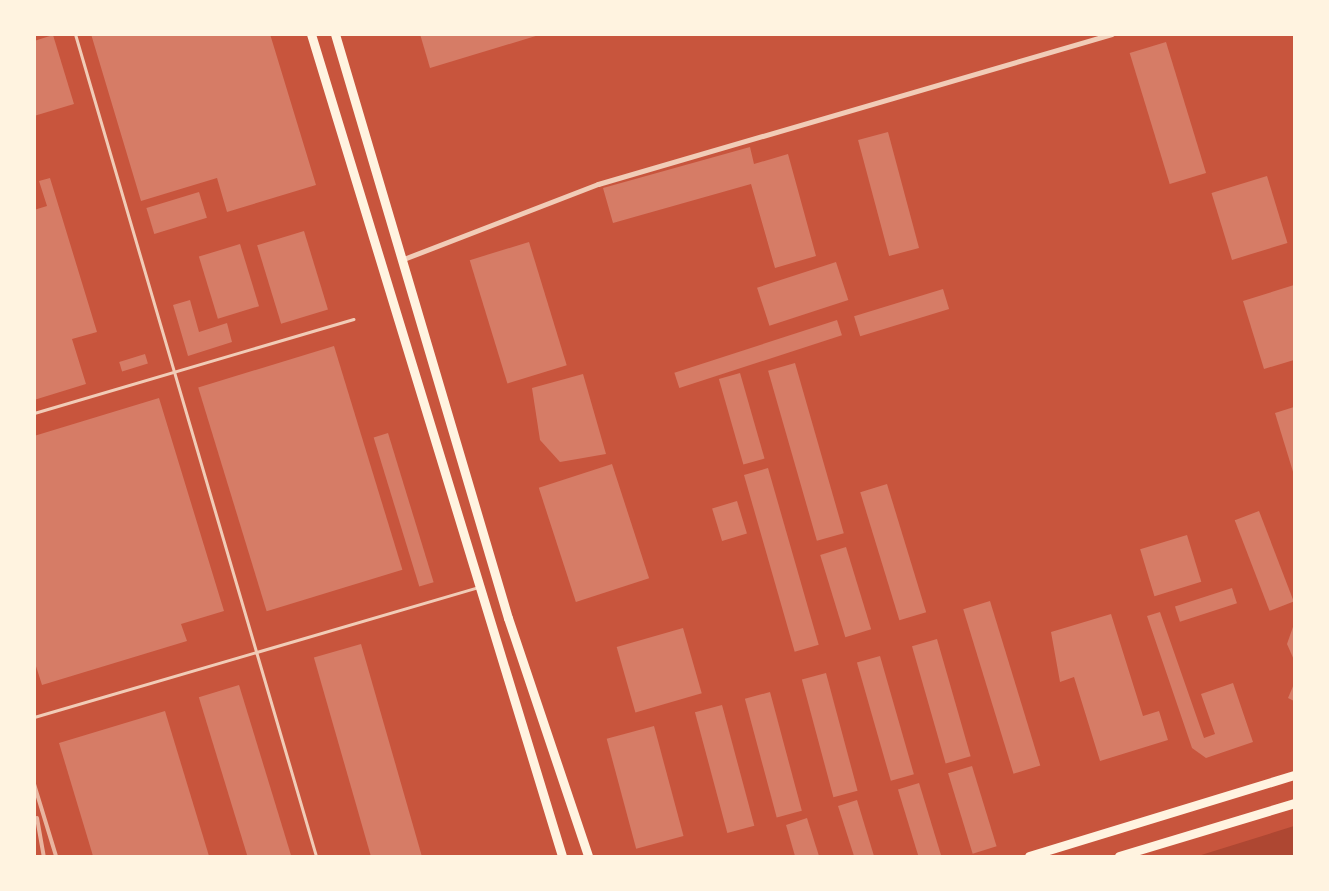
<!DOCTYPE html>
<style>
body{margin:0}
#map{position:relative;width:1329px;height:891px;overflow:hidden;background:#c8553d;font-family:Rubik,sans-serif}
div>[style]{position:absolute}
.green>*{inset:0;background:#ae4732}
.building>*{inset:0;background:#d67c66;transform-origin:0 0}
.service>*{height:3px;margin:-1.5px;padding:0 1.5px;transform-origin:1.5px;border-radius:1.5px;background:#f1ccb7}
.minor>*{height:5px;margin:-2.5px;padding:0 2.5px;transform-origin:2.5px;border-radius:2.5px;background:#f1ccb7}
.primary>*{height:9px;margin:-4.5px;padding:0 4.5px;transform-origin:4.5px;border-radius:4.5px;background:#fff3e0}
.rail>*{height:4px;margin:-2px;padding:0 2px;transform-origin:2px;border-radius:2px;background:#e9b49f}
span{translate:-50% -50%;white-space:nowrap;text-align:center;line-height:1.15;-webkit-text-stroke:5px #fff3e0;paint-order:stroke}
.frame{position:absolute;inset:0;border:36px solid #fff3e0;pointer-events:none}
</style>
<div id="map">
<div class="green">
<div style="clip-path:polygon(1294px 826px,1294px 856px,1198px 856px)"></div>
</div>
<div class="building">
<div style="clip-path:polygon(91px 34px,270px 34px,316px 185px,227px 212px,217px 178px,141px 201px)"></div>
<div style="clip-path:polygon(420px 34px,539px 34px,539px 35px,430px 68px)"></div>
<div style="clip-path:polygon(53px 35px,74px 104px,34px 116px,34px 41px)"></div>
<div style="left:1166px;top:42px;width:137px;height:38px;rotate:73deg"></div>
<div style="left:888px;top:132px;width:120px;height:31px;rotate:75deg"></div>
<div style="clip-path:polygon(750px 147px,754px 164px,788px 154px,816px 256px,775px 268px,751px 184px,613px 223px,603px 188px)"></div>
<div style="left:1267px;top:176px;width:70px;height:58px;rotate:73deg"></div>
<div style="clip-path:polygon(50px 178px,97px 332px,72px 339px,86px 384px,34px 400px,34px 210px,47px 206px,39px 181px)"></div>
<div style="left:199px;top:192px;width:27px;height:55px;rotate:73deg"></div>
<div style="left:304px;top:231px;width:82px;height:49px;rotate:73deg"></div>
<div style="left:529px;top:242px;width:129px;height:62px;rotate:73deg"></div>
<div style="left:240px;top:244px;width:65px;height:43px;rotate:73deg"></div>
<div style="left:836px;top:262px;width:40px;height:83px;rotate:72deg"></div>
<div style="clip-path:polygon(1294px 285px,1294px 360px,1264px 369px,1243px 301px)"></div>
<div style="left:943px;top:289px;width:21px;height:93px;rotate:73deg"></div>
<div style="clip-path:polygon(190px 300px,199px 332px,227px 323px,232px 342px,188px 356px,173px 305px)"></div>
<div style="left:837px;top:320px;width:16px;height:171px;rotate:72deg"></div>
<div style="left:334px;top:346px;width:234px;height:142px;rotate:73deg"></div>
<div style="left:145px;top:354px;width:10px;height:27px;rotate:73deg"></div>
<div style="left:795px;top:363px;width:177px;height:28px;rotate:74deg"></div>
<div style="left:740px;top:373px;width:89px;height:22px;rotate:74deg"></div>
<div style="clip-path:polygon(583px 374px,606px 454px,560px 462px,540px 440px,532px 388px)"></div>
<div style="clip-path:polygon(159px 398px,224px 611px,181px 624px,187px 641px,42px 685px,34px 660px,34px 436px)"></div>
<div style="clip-path:polygon(1294px 407px,1294px 475px,1275px 413px)"></div>
<div style="left:388px;top:433px;width:156px;height:15px;rotate:73deg"></div>
<div style="left:612px;top:464px;width:120px;height:77px;rotate:72deg"></div>
<div style="left:768px;top:468px;width:184px;height:25px;rotate:74deg"></div>
<div style="left:887px;top:484px;width:134px;height:28px;rotate:73deg"></div>
<div style="left:737px;top:501px;width:34px;height:26px;rotate:73deg"></div>
<div style="left:1259px;top:511px;width:97px;height:26px;rotate:69deg"></div>
<div style="left:1187px;top:535px;width:49px;height:49px;rotate:73deg"></div>
<div style="left:846px;top:547px;width:86px;height:27px;rotate:73deg"></div>
<div style="left:1232px;top:588px;width:16px;height:60px;rotate:72deg"></div>
<div style="left:990px;top:601px;width:172px;height:28px;rotate:73deg"></div>
<div style="clip-path:polygon(1160px 612px,1204px 738px,1215px 734px,1201px 694px,1233px 683px,1253px 742px,1206px 758px,1192px 748px,1147px 616px)"></div>
<div style="clip-path:polygon(1111px 614px,1143px 716px,1159px 711px,1168px 740px,1100px 761px,1074px 677px,1060px 682px,1051px 632px)"></div>
<div style="clip-path:polygon(1294px 624px,1294px 660px,1287px 644px)"></div>
<div style="left:683px;top:628px;width:68px;height:69px;rotate:74deg"></div>
<div style="left:937px;top:639px;width:122px;height:26px;rotate:74deg"></div>
<div style="left:361px;top:644px;width:221px;height:49px;rotate:74deg"></div>
<div style="left:880px;top:656px;width:123px;height:24px;rotate:74deg"></div>
<div style="left:826px;top:673px;width:122px;height:25px;rotate:75deg"></div>
<div style="clip-path:polygon(1294px 684px,1294px 701px,1288px 698px)"></div>
<div style="left:239px;top:685px;width:179px;height:42px;rotate:73deg"></div>
<div style="left:770px;top:692px;width:123px;height:26px;rotate:75deg"></div>
<div style="left:722px;top:705px;width:125px;height:28px;rotate:75deg"></div>
<div style="clip-path:polygon(165px 711px,209px 856px,93px 856px,59px 743px)"></div>
<div style="left:654px;top:726px;width:114px;height:49px;rotate:75deg"></div>
<div style="left:972px;top:766px;width:84px;height:25px;rotate:73deg"></div>
<div style="left:919px;top:783px;width:76px;height:22px;rotate:73deg"></div>
<div style="clip-path:polygon(857px 800px,874px 856px,854px 856px,838px 806px)"></div>
<div style="clip-path:polygon(807px 818px,819px 856px,795px 856px,786px 825px)"></div>
</div>
<div class="service">
<div style="left:75px;top:34px;width:857px;rotate:73.66deg"></div>
<div style="left:34px;top:413px;width:333px;rotate:-16.4deg"></div>
<div style="left:34px;top:717px;width:460px;rotate:-16.3deg"></div>
</div>
<div class="minor">
<div style="left:401px;top:260px;width:211px;rotate:-21.1deg"></div>
<div style="left:598px;top:184px;width:535px;rotate:-16.27deg"></div>
</div>
<div class="primary">
<div style="left:311px;top:34px;width:859px;rotate:73.02deg"></div>
<div style="left:335px;top:34px;width:609px;rotate:73.5deg"></div>
<div style="left:508px;top:618px;width:251px;rotate:71.4deg"></div>
<div style="left:1029px;top:856px;width:277px;rotate:-17deg"></div>
<div style="left:1119px;top:856px;width:183px;rotate:-16.8deg"></div>
</div>
<div class="rail">
<div style="left:34px;top:784px;width:75px;rotate:73deg"></div>
<div style="left:37px;top:818px;width:39px;rotate:80deg"></div>
</div>
<div class="frame"></div>
</div>
